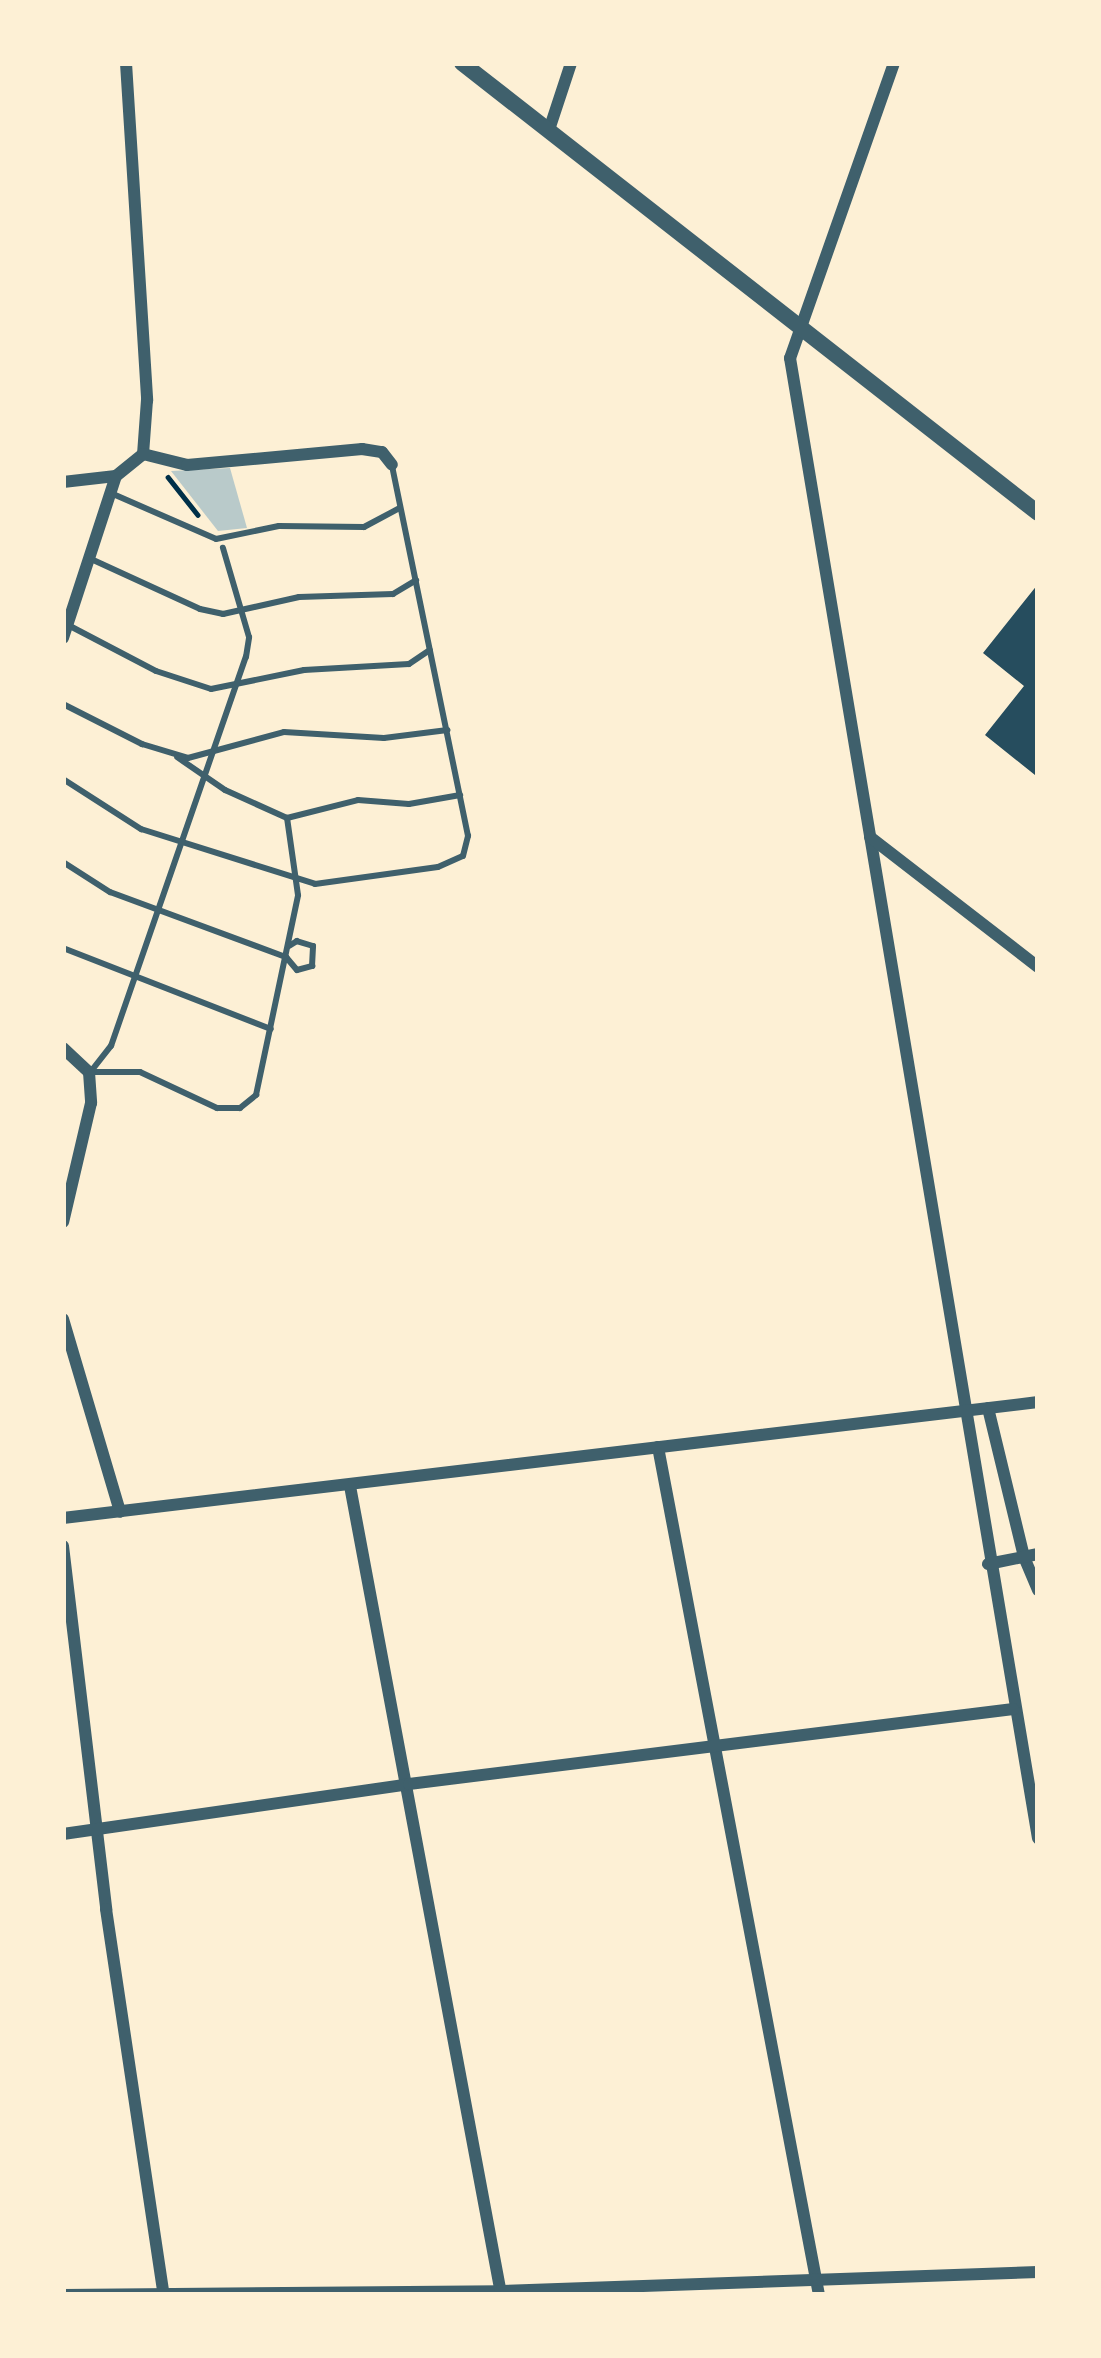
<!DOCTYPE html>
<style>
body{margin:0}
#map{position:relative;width:1101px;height:2358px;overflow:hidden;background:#fdf0d5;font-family:"Golos Text",sans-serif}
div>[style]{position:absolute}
.green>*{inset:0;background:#b9caca}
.building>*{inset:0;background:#264d5e}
.path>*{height:4.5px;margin:-2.25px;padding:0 2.25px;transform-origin:2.25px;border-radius:2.25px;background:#003049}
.service>*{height:6px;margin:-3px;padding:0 3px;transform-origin:3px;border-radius:3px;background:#3f606c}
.minor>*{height:12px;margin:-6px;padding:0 6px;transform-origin:6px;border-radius:6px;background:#3f606c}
.tertiary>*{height:16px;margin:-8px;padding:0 8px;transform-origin:8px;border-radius:8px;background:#3f606c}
span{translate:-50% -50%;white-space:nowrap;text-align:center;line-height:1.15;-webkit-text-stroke:9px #fdf0d5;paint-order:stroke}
.frame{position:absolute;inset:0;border:66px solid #fdf0d5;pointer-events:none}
</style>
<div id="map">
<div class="green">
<div style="clip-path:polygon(230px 468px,247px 528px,218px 531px,171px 471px)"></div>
</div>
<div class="building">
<div style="clip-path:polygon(1038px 584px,1038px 772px,1035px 775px,985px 735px,1024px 686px,983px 653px)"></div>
</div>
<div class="path">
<div style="left:168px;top:477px;width:48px;rotate:51.7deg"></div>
</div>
<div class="service">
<div style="left:113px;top:494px;width:112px;rotate:23.6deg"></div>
<div style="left:216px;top:539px;width:64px;rotate:-11.7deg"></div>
<div style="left:279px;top:526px;width:85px;rotate:0.7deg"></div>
<div style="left:364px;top:527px;width:40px;rotate:-28deg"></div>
<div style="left:91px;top:559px;width:120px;rotate:24.6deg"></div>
<div style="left:200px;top:609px;width:24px;rotate:12deg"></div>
<div style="left:223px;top:614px;width:78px;rotate:-12.6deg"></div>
<div style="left:299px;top:597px;width:94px;rotate:-1.8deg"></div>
<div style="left:393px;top:594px;width:27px;rotate:-31deg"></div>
<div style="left:68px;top:625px;width:99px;rotate:27.6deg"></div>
<div style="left:156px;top:671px;width:58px;rotate:18.1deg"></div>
<div style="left:211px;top:689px;width:95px;rotate:-11.5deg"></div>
<div style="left:304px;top:670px;width:105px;rotate:-3.3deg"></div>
<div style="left:409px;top:664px;width:25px;rotate:-34deg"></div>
<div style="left:63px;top:704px;width:89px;rotate:26.9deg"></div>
<div style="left:142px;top:744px;width:48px;rotate:16.9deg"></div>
<div style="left:188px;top:758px;width:99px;rotate:-15.2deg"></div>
<div style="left:284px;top:732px;width:100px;rotate:3.4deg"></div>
<div style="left:384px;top:738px;width:64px;rotate:-7.2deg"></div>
<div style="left:63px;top:779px;width:93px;rotate:32.7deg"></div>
<div style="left:141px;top:829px;width:182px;rotate:17.5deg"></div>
<div style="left:315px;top:884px;width:124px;rotate:-7.9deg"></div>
<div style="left:438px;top:867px;width:27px;rotate:-24deg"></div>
<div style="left:463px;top:856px;width:21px;rotate:-76deg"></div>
<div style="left:468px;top:836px;width:379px;rotate:-101.6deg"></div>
<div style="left:287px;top:818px;width:73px;rotate:-14.2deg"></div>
<div style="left:358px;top:800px;width:51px;rotate:4.5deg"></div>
<div style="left:409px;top:804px;width:52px;rotate:-10deg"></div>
<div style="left:63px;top:862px;width:56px;rotate:32.6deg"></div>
<div style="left:110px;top:892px;width:188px;rotate:20.3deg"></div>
<div style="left:286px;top:957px;width:17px;rotate:50deg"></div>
<div style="left:297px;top:970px;width:16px;rotate:-15deg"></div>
<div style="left:312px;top:966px;width:20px;rotate:-87deg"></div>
<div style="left:313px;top:946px;width:17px;rotate:-163deg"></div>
<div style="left:297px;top:941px;width:9px;rotate:148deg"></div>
<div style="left:63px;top:948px;width:223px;rotate:21.3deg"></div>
<div style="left:92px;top:1070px;width:31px;rotate:-52deg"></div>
<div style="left:111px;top:1046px;width:412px;rotate:-70.9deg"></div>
<div style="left:246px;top:657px;width:20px;rotate:-81deg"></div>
<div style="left:249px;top:637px;width:93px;rotate:-106.3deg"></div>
<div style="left:89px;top:1072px;width:51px"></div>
<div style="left:140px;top:1072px;width:85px;rotate:25.1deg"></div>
<div style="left:217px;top:1108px;width:23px"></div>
<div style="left:240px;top:1108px;width:21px;rotate:-39deg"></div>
<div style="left:256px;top:1095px;width:204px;rotate:-78.1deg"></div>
<div style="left:298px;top:895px;width:78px;rotate:-98.1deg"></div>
<div style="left:287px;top:818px;width:68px;rotate:-155.7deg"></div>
<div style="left:225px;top:790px;width:58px;rotate:-145.5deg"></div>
</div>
<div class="minor">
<div style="left:126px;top:63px;width:338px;rotate:86.4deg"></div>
<div style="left:147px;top:400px;width:54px;rotate:94.2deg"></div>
<div style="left:894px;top:63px;width:313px;rotate:109.4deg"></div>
<div style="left:790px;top:358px;width:1501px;rotate:80.49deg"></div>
<div style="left:549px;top:130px;width:71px;rotate:-71.8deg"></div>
<div style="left:63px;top:482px;width:53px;rotate:-6.5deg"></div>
<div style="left:116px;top:476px;width:35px;rotate:-39deg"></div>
<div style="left:143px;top:454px;width:45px;rotate:14deg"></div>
<div style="left:187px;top:465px;width:176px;rotate:-5.2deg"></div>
<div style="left:362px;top:449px;width:20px;rotate:9deg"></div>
<div style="left:382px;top:452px;width:16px;rotate:52deg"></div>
<div style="left:63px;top:638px;width:170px;rotate:-71.9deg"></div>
<div style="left:870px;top:837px;width:212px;rotate:37.7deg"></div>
<div style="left:63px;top:1048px;width:35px;rotate:43deg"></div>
<div style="left:89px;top:1072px;width:31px;rotate:86deg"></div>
<div style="left:91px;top:1103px;width:122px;rotate:103.2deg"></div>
<div style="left:63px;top:1319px;width:201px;rotate:73.5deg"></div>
<div style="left:988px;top:1408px;width:153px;rotate:76.4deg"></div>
<div style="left:1024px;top:1557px;width:36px;rotate:67deg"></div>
<div style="left:658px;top:1447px;width:863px;rotate:79.25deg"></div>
<div style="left:350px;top:1486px;width:822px;rotate:79.41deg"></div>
<div style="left:63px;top:1518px;width:982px;rotate:-6.78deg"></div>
<div style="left:63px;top:1546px;width:366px;rotate:83.2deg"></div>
<div style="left:106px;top:1909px;width:390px;rotate:81.5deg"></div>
<div style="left:988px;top:1564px;width:51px;rotate:-11.3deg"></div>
<div style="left:63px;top:1834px;width:350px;rotate:-8.2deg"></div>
<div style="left:409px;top:1784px;width:609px;rotate:-7.08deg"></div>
<div style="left:63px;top:2295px;width:437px;rotate:-0.5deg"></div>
<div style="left:500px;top:2291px;width:538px;rotate:-2.02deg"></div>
</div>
<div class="tertiary">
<div style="left:462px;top:63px;width:731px;rotate:38deg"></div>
</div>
<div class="frame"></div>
</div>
